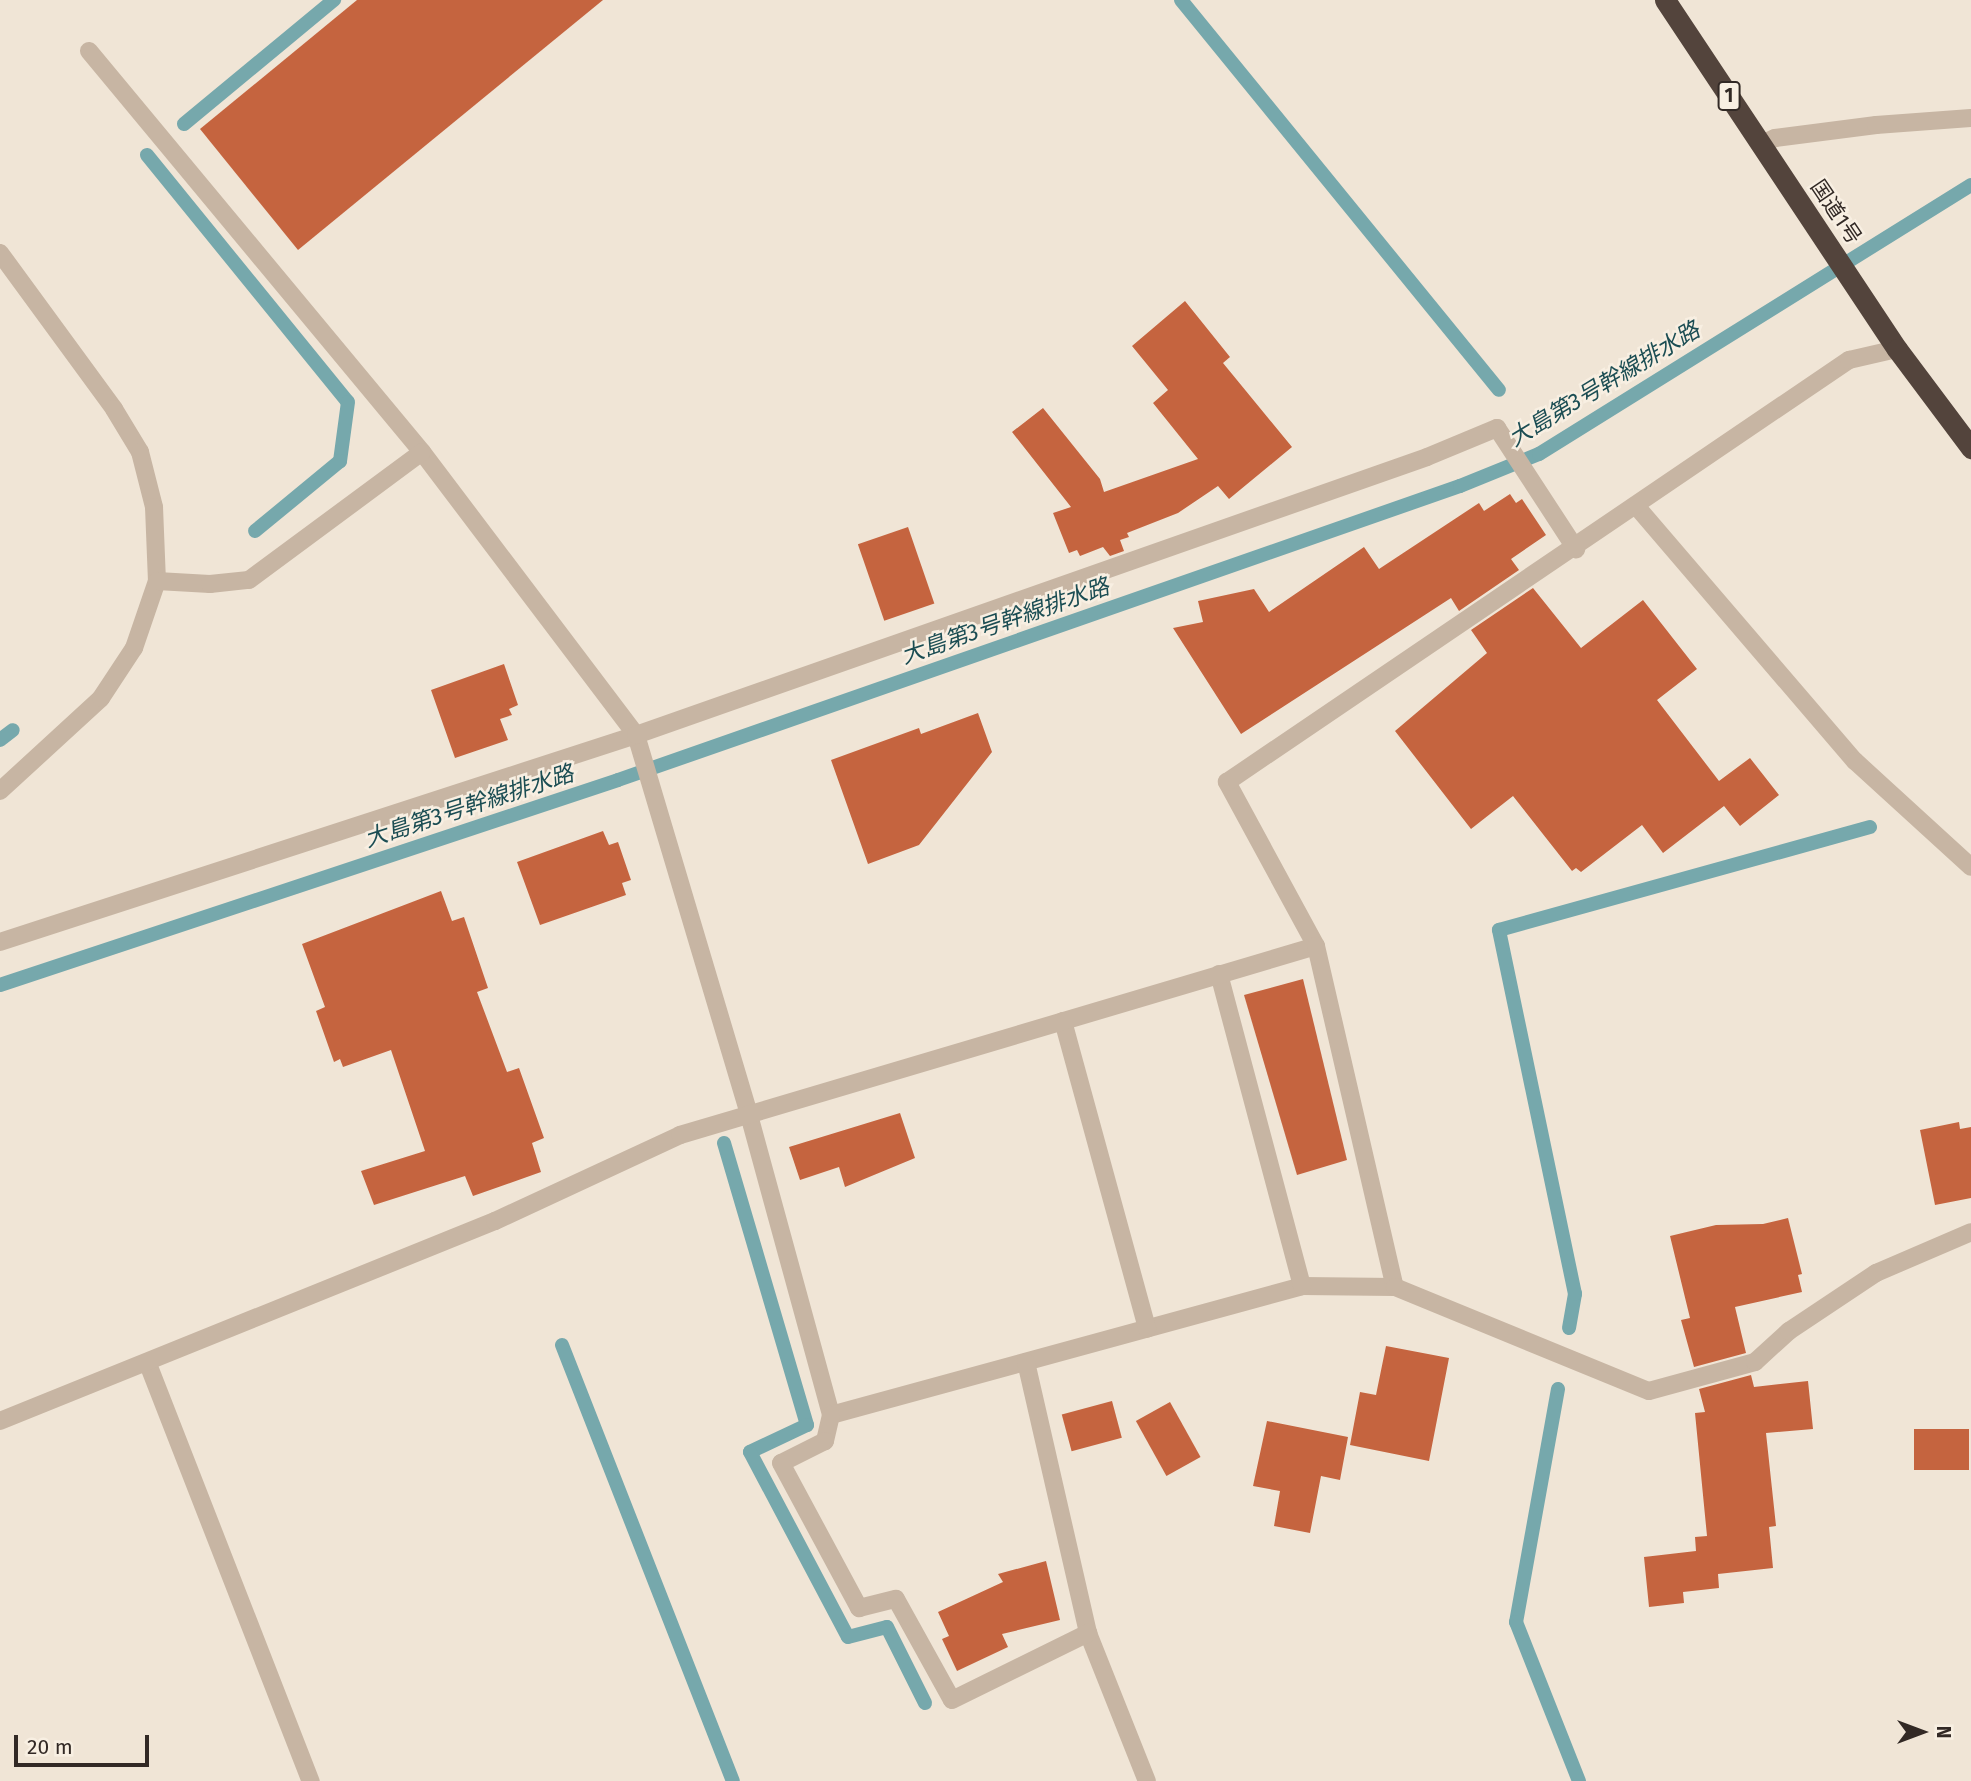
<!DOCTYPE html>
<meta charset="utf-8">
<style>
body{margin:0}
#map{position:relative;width:1971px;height:1781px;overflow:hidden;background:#f0e5d6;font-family:"Fira Sans","Noto Sans JP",sans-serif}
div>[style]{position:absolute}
.stream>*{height:14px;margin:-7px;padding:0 7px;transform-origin:7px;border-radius:7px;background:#76a8ac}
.building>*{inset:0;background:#c5643f;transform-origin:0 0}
.minor>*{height:18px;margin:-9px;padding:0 9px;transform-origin:9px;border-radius:9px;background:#c7b5a3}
.highway>*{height:21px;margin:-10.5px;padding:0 10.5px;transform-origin:10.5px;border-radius:10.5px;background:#53443c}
span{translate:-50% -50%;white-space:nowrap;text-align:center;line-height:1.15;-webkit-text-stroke:5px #f8efe2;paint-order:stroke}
.shield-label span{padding:2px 5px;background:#f8efe2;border:2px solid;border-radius:5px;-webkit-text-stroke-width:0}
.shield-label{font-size:19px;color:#322925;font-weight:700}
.street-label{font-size:21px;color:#322925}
.water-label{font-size:23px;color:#1b4d53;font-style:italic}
.north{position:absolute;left:1887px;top:1697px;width:70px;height:70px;-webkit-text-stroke:5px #f8efe2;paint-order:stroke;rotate:90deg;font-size:19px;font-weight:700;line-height:28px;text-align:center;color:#322925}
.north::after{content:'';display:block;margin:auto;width:24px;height:32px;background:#322925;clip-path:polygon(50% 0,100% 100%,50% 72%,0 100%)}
.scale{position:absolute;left:14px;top:1735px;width:135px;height:32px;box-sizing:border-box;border:4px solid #322925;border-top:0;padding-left:9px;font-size:21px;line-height:24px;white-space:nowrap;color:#322925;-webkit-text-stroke:5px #f8efe2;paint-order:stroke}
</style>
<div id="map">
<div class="stream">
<div style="left:1181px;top:0;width:503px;rotate:50.81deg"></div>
<div style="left:184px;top:124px;width:195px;rotate:-39.6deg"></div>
<div style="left:147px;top:155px;width:318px;rotate:50.9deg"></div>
<div style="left:348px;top:402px;width:60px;rotate:97.7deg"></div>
<div style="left:340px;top:461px;width:110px;rotate:140.5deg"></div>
<div style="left:0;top:740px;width:16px;rotate:-38deg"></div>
<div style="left:0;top:985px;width:651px;rotate:-18.35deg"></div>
<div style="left:618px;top:780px;width:892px;rotate:-19.25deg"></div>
<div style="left:1460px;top:486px;width:85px;rotate:-22.1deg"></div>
<div style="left:1539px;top:454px;width:509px;rotate:-31.91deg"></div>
<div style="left:724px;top:1143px;width:294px;rotate:73.6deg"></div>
<div style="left:807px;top:1425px;width:63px;rotate:154.7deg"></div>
<div style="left:750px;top:1452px;width:209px;rotate:62.1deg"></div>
<div style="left:848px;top:1637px;width:40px;rotate:-14.4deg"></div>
<div style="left:887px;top:1627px;width:85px;rotate:63.4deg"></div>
<div style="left:1569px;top:1328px;width:35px;rotate:-80deg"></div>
<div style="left:1575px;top:1294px;width:372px;rotate:-101.8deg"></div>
<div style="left:1499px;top:930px;width:385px;rotate:-15.5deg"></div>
<div style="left:562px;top:1345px;width:468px;rotate:68.6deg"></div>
<div style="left:1558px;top:1389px;width:237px;rotate:100.2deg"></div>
<div style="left:1516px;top:1622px;width:171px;rotate:68.4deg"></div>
</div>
<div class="building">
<div style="clip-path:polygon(357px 0,603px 0,298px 250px,200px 129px)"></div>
<div style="clip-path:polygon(1185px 301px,1230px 357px,1223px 363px,1292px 447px,1229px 499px,1218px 486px,1178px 513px,1127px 533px,1129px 537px,1120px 540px,1124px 551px,1110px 556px,1103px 547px,1080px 556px,1077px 550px,1069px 553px,1053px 513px,1071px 507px,1012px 432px,1043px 408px,1100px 479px,1104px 492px,1198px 459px,1153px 403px,1168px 390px,1132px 346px)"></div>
<div style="clip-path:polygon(1510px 494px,1516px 503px,1522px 499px,1546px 535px,1511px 559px,1519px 570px,1459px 611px,1451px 598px,1241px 734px,1173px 628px,1203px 622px,1198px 601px,1254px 589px,1269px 612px,1364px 547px,1379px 569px,1479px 503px,1484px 511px)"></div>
<div style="left:908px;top:527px;width:81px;height:53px;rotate:71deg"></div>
<div style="clip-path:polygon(1533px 588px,1581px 648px,1643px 600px,1697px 669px,1657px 700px,1719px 781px,1750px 758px,1779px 795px,1740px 826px,1724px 806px,1663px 853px,1642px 825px,1581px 872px,1576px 868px,1572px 871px,1513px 796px,1471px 829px,1395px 731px,1487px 653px,1471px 630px)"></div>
<div style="clip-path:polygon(504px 664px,518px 705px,509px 709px,512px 715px,500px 719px,508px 740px,455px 758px,431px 690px)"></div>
<div style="clip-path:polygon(978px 713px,992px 752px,919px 845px,868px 864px,831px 760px,919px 728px,921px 734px)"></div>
<div style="clip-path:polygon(603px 831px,609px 845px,618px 842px,631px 880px,622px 883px,626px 895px,540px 925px,517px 862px)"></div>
<div style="clip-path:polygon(441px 891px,452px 921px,464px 917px,488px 988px,477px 992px,507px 1072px,519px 1068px,544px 1138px,532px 1143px,541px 1172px,473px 1196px,465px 1176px,374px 1205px,361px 1171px,425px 1151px,391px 1050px,343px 1067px,340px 1059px,334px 1062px,316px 1011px,325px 1007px,302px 944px)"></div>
<div style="clip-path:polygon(1303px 979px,1347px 1160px,1297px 1175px,1244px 995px)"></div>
<div style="clip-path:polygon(900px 1113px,915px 1158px,845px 1187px,839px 1167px,800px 1180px,789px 1147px)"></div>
<div style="clip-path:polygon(1959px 1122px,1960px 1129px,1971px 1127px,1971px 1198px,1935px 1205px,1920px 1130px)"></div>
<div style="clip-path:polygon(1788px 1218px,1802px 1274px,1798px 1275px,1802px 1292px,1735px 1307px,1746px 1353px,1694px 1367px,1681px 1320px,1690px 1318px,1670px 1236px,1716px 1225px,1763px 1224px)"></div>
<div style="clip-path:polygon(1386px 1346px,1449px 1358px,1429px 1461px,1350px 1445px,1360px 1392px,1376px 1395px)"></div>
<div style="clip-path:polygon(1751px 1375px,1754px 1387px,1808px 1381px,1813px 1429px,1766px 1433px,1776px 1526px,1769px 1527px,1773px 1568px,1718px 1574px,1719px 1588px,1683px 1592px,1684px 1603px,1649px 1607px,1644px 1557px,1696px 1551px,1695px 1537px,1707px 1536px,1695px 1413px,1705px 1412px,1699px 1389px)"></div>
<div style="left:1112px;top:1401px;width:38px;height:52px;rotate:75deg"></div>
<div style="left:1170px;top:1402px;width:63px;height:39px;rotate:61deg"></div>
<div style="clip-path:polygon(1267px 1421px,1348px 1437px,1340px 1480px,1321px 1476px,1310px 1533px,1274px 1526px,1280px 1491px,1253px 1486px)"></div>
<div style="left:1969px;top:1429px;width:41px;height:55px;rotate:90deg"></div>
<div style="clip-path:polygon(1046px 1561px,1060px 1620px,1002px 1634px,1008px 1647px,957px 1671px,942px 1639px,949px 1636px,938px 1612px,1003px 1582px,998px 1574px)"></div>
</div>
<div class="minor">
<div style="left:89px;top:51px;width:521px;rotate:50.29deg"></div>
<div style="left:422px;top:452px;width:355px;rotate:52.9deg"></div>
<div style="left:636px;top:735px;width:396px;rotate:73.4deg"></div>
<div style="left:749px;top:1115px;width:311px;rotate:74.7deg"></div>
<div style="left:831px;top:1415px;width:488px;rotate:-15.3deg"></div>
<div style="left:1302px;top:1286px;width:93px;rotate:0.6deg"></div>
<div style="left:1761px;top:144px;width:15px;rotate:-23deg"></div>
<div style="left:1775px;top:138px;width:102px;rotate:-7.3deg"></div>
<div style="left:1876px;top:125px;width:95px;rotate:-4.2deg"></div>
<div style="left:0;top:253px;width:193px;rotate:53.8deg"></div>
<div style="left:114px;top:409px;width:50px;rotate:58.8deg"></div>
<div style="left:140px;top:452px;width:57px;rotate:75.7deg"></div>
<div style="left:154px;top:507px;width:74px;rotate:87.7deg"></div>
<div style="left:1637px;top:507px;width:335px;rotate:49.4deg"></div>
<div style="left:1855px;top:761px;width:157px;rotate:42.4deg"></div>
<div style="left:0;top:791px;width:137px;rotate:-42.6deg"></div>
<div style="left:101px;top:698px;width:60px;rotate:-56.6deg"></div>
<div style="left:134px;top:648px;width:71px;rotate:-71.1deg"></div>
<div style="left:157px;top:581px;width:53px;rotate:3.2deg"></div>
<div style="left:210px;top:584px;width:39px;rotate:-6deg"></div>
<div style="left:249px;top:580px;width:215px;rotate:-36.5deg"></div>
<div style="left:0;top:942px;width:669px;rotate:-18.03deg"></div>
<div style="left:636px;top:735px;width:838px;rotate:-19.36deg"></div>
<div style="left:1427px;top:457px;width:76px;rotate:-22.5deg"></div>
<div style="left:1497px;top:428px;width:145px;rotate:56.9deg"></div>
<div style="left:1316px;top:946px;width:187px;rotate:-118.5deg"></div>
<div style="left:1227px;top:782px;width:752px;rotate:-34.16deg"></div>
<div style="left:1849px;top:360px;width:49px;rotate:-12.9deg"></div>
<div style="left:1219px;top:974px;width:323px;rotate:75.1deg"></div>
<div style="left:1063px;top:1021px;width:319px;rotate:74.7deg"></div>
<div style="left:1026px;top:1362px;width:278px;rotate:77.1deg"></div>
<div style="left:1088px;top:1633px;width:159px;rotate:68.3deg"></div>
<div style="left:148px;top:1364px;width:448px;rotate:68.7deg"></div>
<div style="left:831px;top:1415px;width:27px;rotate:103deg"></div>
<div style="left:825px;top:1441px;width:49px;rotate:153.4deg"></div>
<div style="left:781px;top:1463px;width:165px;rotate:61.7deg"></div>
<div style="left:859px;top:1608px;width:38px;rotate:-14deg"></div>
<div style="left:896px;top:1599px;width:115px;rotate:61deg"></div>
<div style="left:952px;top:1700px;width:152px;rotate:-26.2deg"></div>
<div style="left:0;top:1421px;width:534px;rotate:-22deg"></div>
<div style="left:495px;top:1221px;width:204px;rotate:-24.9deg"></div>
<div style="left:680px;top:1135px;width:663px;rotate:-16.55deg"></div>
<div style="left:1316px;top:946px;width:350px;rotate:77deg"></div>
<div style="left:1395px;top:1287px;width:274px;rotate:22.3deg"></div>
<div style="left:1649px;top:1391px;width:110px;rotate:-15.3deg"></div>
<div style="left:1755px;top:1362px;width:46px;rotate:-42.4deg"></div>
<div style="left:1789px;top:1331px;width:105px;rotate:-33.7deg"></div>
<div style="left:1876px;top:1273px;width:103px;rotate:-23.3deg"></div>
</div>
<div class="highway">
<div style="left:1665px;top:0;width:419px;rotate:56.4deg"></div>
<div style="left:1897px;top:349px;width:124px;rotate:53.2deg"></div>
</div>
<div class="shield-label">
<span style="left:1729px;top:96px">1</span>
</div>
<div class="street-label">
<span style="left:1836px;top:212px;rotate:56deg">国道1号</span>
</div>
<div class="water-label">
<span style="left:1604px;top:384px;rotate:-31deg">大島第3号幹線排水路</span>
<span style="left:1005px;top:621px;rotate:-19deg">大島第3号幹線排水路</span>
<span style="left:469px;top:806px;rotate:-18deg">大島第3号幹線排水路</span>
</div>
<div class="north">N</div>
<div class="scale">20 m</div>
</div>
